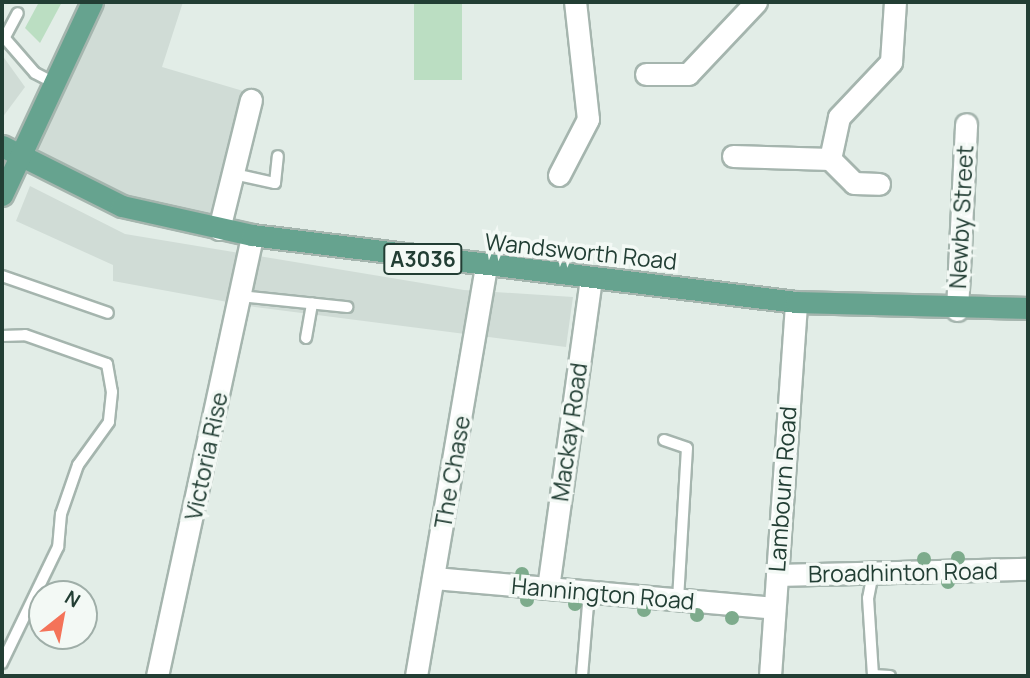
<!DOCTYPE html>
<style>
body{margin:0}
#map{position:relative;width:1030px;height:678px;overflow:hidden;background:#e2ede7;font-family:Manrope,sans-serif}
div>[style]{position:absolute}
.built>*{inset:0;background:#d0dcd6}
.green>*{inset:0;background:#bbdec2;transform-origin:0 0}
.roads{filter:drop-shadow(2px 0 #a5b5ae) drop-shadow(-2px 0 #a5b5ae) drop-shadow(0 2px #a5b5ae) drop-shadow(0 -2px #a5b5ae)}
.lane>*{height:10px;margin:-5px;padding:0 5px;transform-origin:5px;border-radius:5px;background:#fff}
.street>*{height:21px;margin:-10.5px;padding:0 10.5px;transform-origin:10.5px;border-radius:10.5px;background:#fff}
.primary>*{height:21px;margin:-10.5px;padding:0 10.5px;transform-origin:10.5px;border-radius:10.5px;background:#66a38f}
.trees>*{width:14px;height:14px;margin:-7px;border-radius:50%;background:#7dab8c}
span{translate:-50% -50%;white-space:nowrap;text-align:center;line-height:1.15;-webkit-text-stroke:7px #f3f9f5;paint-order:stroke}
.shield-label span{padding:2px 5px;background:#f3f9f5;border:2px solid;border-radius:5px;-webkit-text-stroke-width:0}
.shield-label{font-size:21px;color:#223e34;font-weight:700}
.street-label{font-size:23px;color:#223e34}
.frame{position:absolute;inset:0;border:4px solid #223e34;pointer-events:none}
.north{position:absolute;left:28px;top:580px;width:70px;height:70px;box-sizing:border-box;background:#f3f9f5;border:2px solid #9faea8;border-radius:50%;rotate:31deg;font-size:19px;font-weight:700;line-height:28px;text-align:center;color:#223e34}
.north::after{content:'';display:block;margin:auto;width:24px;height:32px;background:#f47359;clip-path:polygon(50% 0,100% 100%,50% 72%,0 100%)}
</style>
<div id="map">
<div class="built">
<div style="clip-path:polygon(105px 2px,183px 2px,162px 67px,250px 93px,212px 219px,140px 201px,40px 152px,35px 140px)"></div>
<div style="clip-path:polygon(2px 55px,25px 87px,2px 118px)"></div>
<div style="clip-path:polygon(30px 186px,125px 234px,464px 290px,573px 297px,566px 347px,255px 307px,113px 281px,113px 265px,16px 221px)"></div>
</div>
<div class="green">
<div style="clip-path:polygon(39px 2px,62px 2px,40px 43px,25px 28px)"></div>
<div style="left:414px;top:2px;width:48px;height:78px"></div>
</div>
<div class="roads">
<div class="lane">
<div style="left:2px;top:35px;width:50px;rotate:49deg"></div>
<div style="left:35px;top:73px;width:18px;rotate:27deg"></div>
<div style="left:5px;top:37px;width:27px;rotate:-62deg"></div>
<div style="left:234px;top:174px;width:42px;rotate:12.4deg"></div>
<div style="left:275px;top:183px;width:27px;rotate:-84deg"></div>
<div style="left:2px;top:276px;width:112px;rotate:19.2deg"></div>
<div style="left:240px;top:296px;width:108px;rotate:5.9deg"></div>
<div style="left:2px;top:336px;width:23px;rotate:-2deg"></div>
<div style="left:25px;top:335px;width:87px;rotate:19.5deg"></div>
<div style="left:107px;top:364px;width:28px;rotate:80deg"></div>
<div style="left:112px;top:392px;width:30px;rotate:96deg"></div>
<div style="left:109px;top:422px;width:53px;rotate:125.8deg"></div>
<div style="left:78px;top:465px;width:52px;rotate:109.1deg"></div>
<div style="left:61px;top:514px;width:33px;rotate:95deg"></div>
<div style="left:58px;top:547px;width:129px;rotate:115.8deg"></div>
<div style="left:306px;top:338px;width:35px;rotate:-80deg"></div>
<div style="left:664px;top:440px;width:24px;rotate:19deg"></div>
<div style="left:687px;top:448px;width:151px;rotate:93.4deg"></div>
<div style="left:873px;top:573px;width:25px;rotate:101deg"></div>
<div style="left:868px;top:598px;width:77px;rotate:86.3deg"></div>
<div style="left:873px;top:675px;width:17px;rotate:3deg"></div>
<div style="left:582px;top:676px;width:84px;rotate:-85.2deg"></div>
</div>
<div class="street">
<div style="left:646px;top:74px;width:42px"></div>
<div style="left:688px;top:74px;width:99px;rotate:-46.6deg"></div>
<div style="left:733px;top:156px;width:97px;rotate:1.8deg"></div>
<div style="left:830px;top:159px;width:43px;rotate:-77.9deg"></div>
<div style="left:839px;top:117px;width:76px;rotate:-46.6deg"></div>
<div style="left:891px;top:62px;width:60px;rotate:-86.2deg"></div>
<div style="left:830px;top:159px;width:34px;rotate:45deg"></div>
<div style="left:854px;top:183px;width:25px;rotate:2deg"></div>
<div style="left:559px;top:175px;width:63px;rotate:-62.6deg"></div>
<div style="left:588px;top:119px;width:118px;rotate:-96.3deg"></div>
<div style="left:219px;top:229px;width:133px;rotate:-76.1deg"></div>
<div style="left:957px;top:310px;width:186px;rotate:-87.2deg"></div>
<div style="left:777px;top:575px;width:251px;rotate:-1.4deg"></div>
<div style="left:433px;top:578px;width:341px;rotate:5deg"></div>
<div style="left:548px;top:588px;width:314px;rotate:-82.1deg"></div>
<div style="left:157px;top:676px;width:451px;rotate:-77.8deg"></div>
<div style="left:416px;top:676px;width:414px;rotate:-80.3deg"></div>
<div style="left:770px;top:676px;width:375px;rotate:-86deg"></div>
</div>
<div class="primary">
<div style="left:2px;top:146px;width:134px;rotate:26.6deg"></div>
<div style="left:122px;top:206px;width:133px;rotate:12.6deg"></div>
<div style="left:252px;top:235px;width:548px;rotate:7.02deg"></div>
<div style="left:796px;top:302px;width:232px;rotate:1.5deg"></div>
<div style="left:2px;top:195px;width:213px;rotate:-65deg"></div>
</div>
</div>
<div class="trees">
<div style="left:958px;top:558px"></div>
<div style="left:924px;top:559px"></div>
<div style="left:522px;top:574px"></div>
<div style="left:948px;top:582px"></div>
<div style="left:527px;top:600px"></div>
<div style="left:575px;top:604px"></div>
<div style="left:644px;top:610px"></div>
<div style="left:697px;top:615px"></div>
<div style="left:732px;top:618px"></div>
</div>
<div class="shield-label">
<span style="left:423px;top:259px">A3036</span>
</div>
<div class="street-label">
<span style="left:961px;top:217px;rotate:-87deg">Newby Street</span>
<span style="left:581px;top:251px;rotate:6deg">Wandsworth Road</span>
<span style="left:569px;top:432px;rotate:-82deg">Mackay Road</span>
<span style="left:206px;top:456px;rotate:-78deg">Victoria Rise</span>
<span style="left:452px;top:472px;rotate:-80deg">The Chase</span>
<span style="left:782px;top:489px;rotate:-86deg">Lambourn Road</span>
<span style="left:903px;top:572px;rotate:-1deg">Broadhinton Road</span>
<span style="left:603px;top:593px;rotate:5deg">Hannington Road</span>
</div>
<div class="frame"></div>
<div class="north">N</div>
</div>
